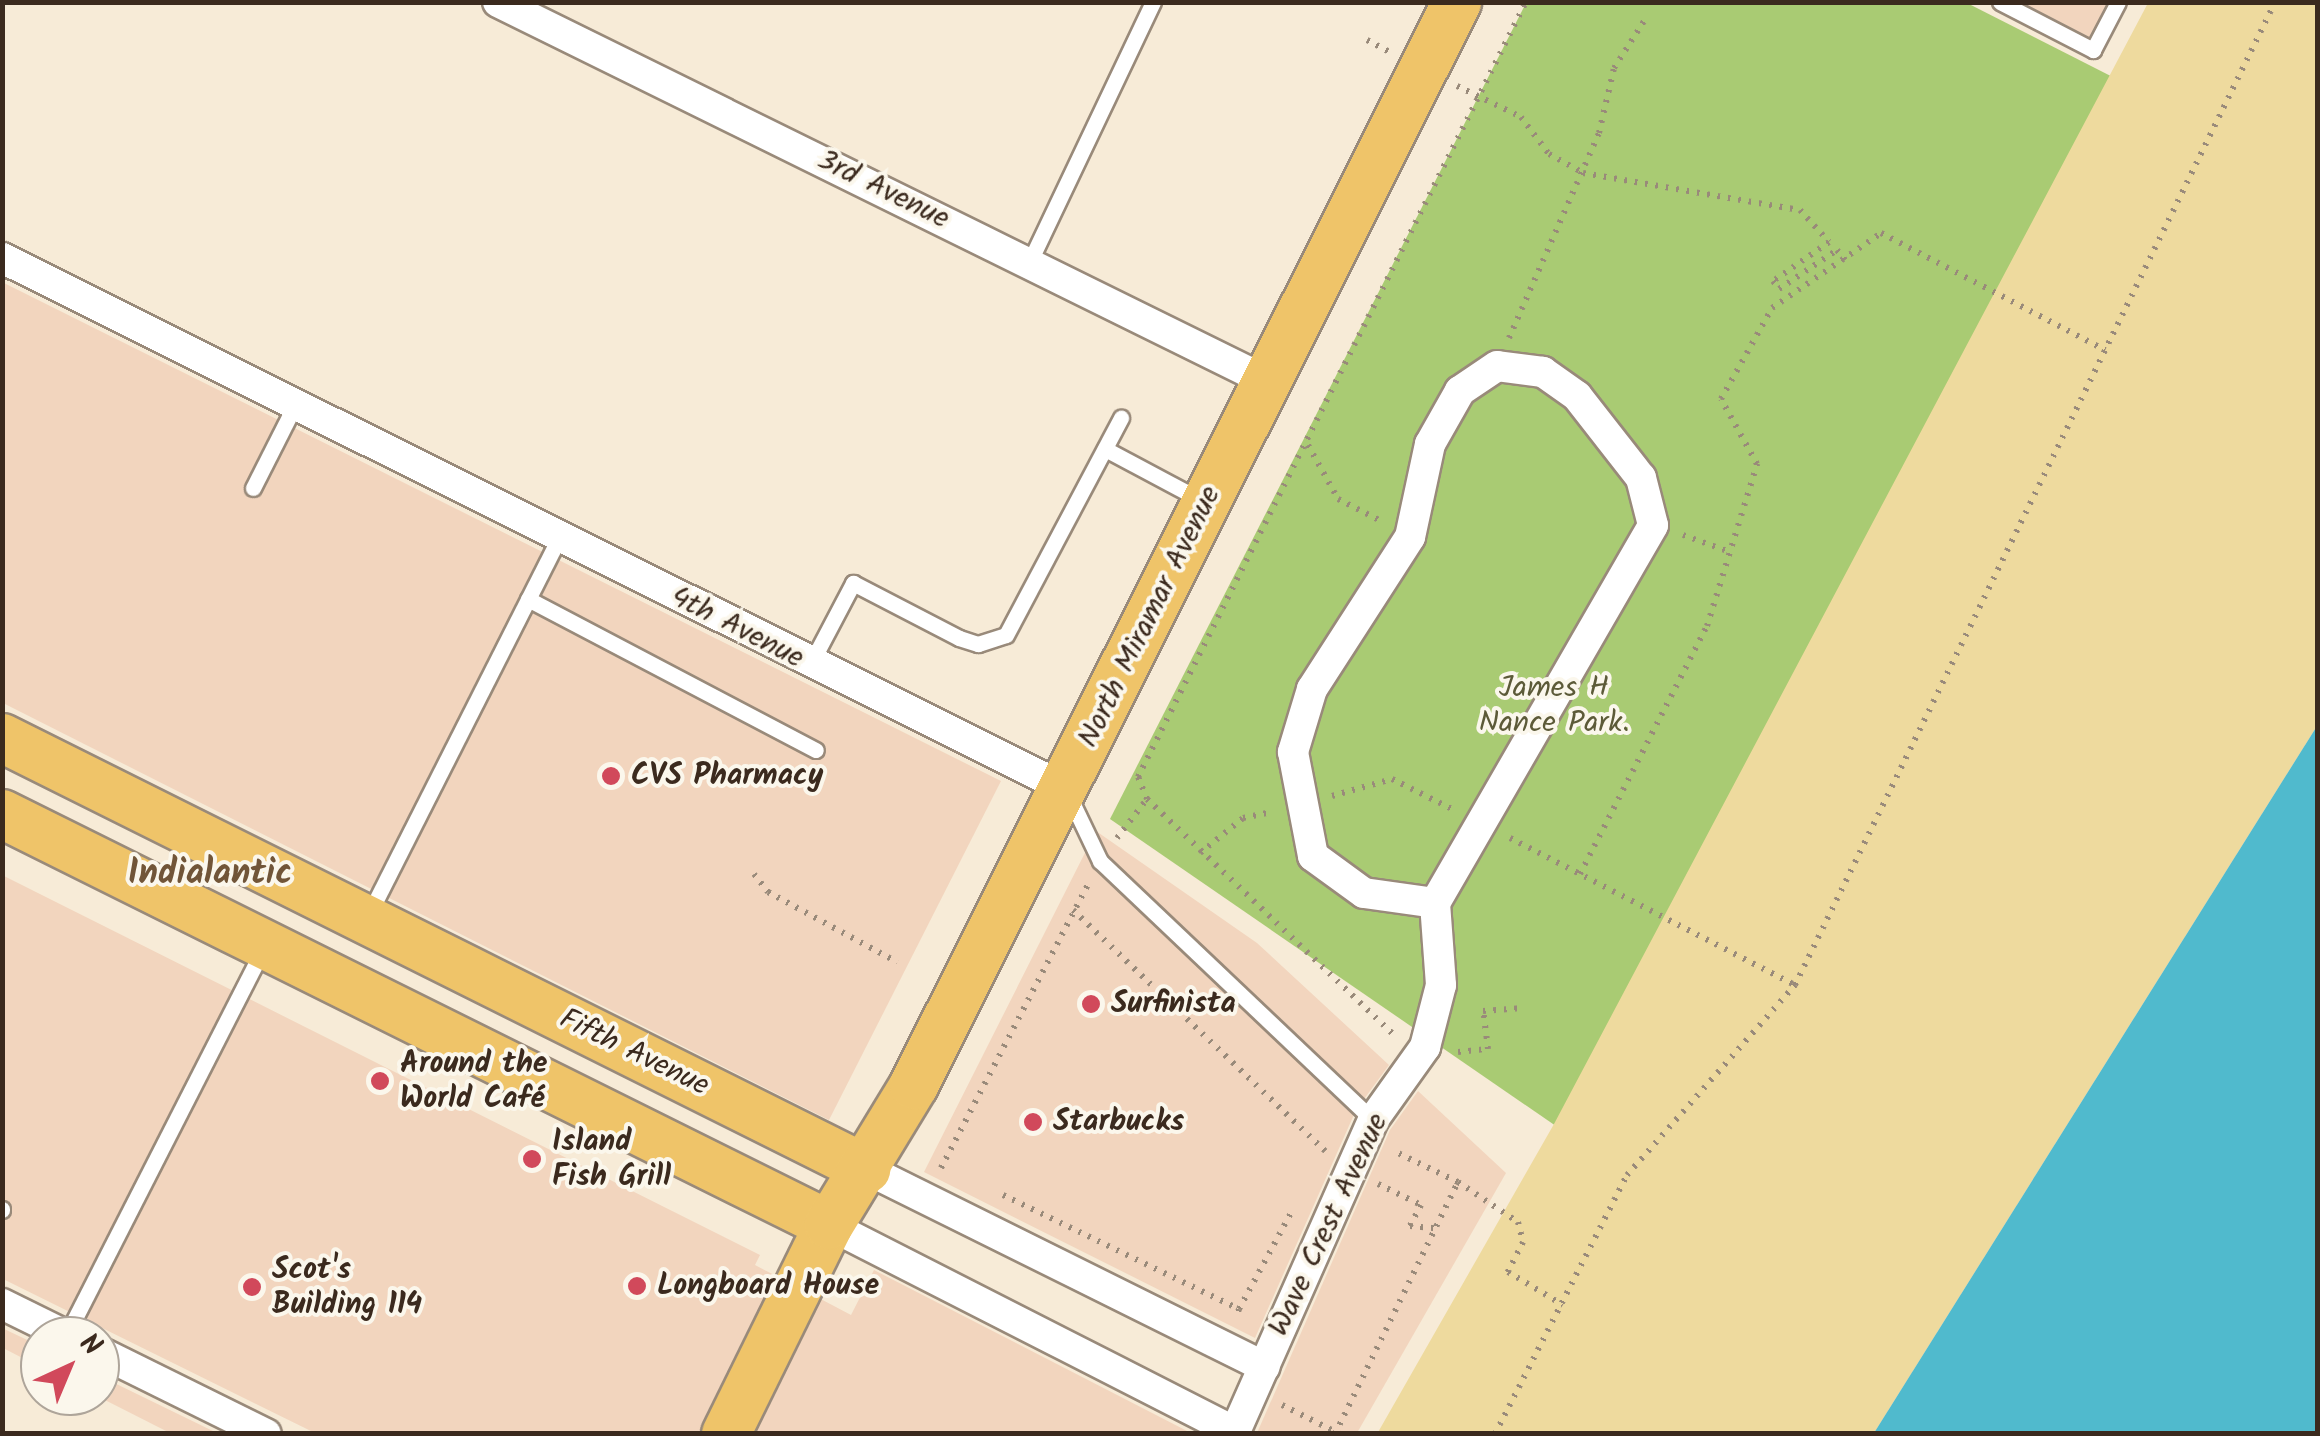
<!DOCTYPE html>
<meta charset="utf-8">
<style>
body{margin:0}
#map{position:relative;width:2320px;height:1436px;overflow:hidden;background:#f7ebd7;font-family:Kalam,sans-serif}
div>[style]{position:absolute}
.built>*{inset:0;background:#f2d5be}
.green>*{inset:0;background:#a9cb73}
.sand>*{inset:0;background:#eeda9e}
.water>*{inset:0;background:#50bacd}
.path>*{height:6px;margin-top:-3px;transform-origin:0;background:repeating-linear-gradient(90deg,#998a7a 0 2.5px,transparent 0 10.5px)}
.roads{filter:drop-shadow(2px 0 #998a7a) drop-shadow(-2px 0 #998a7a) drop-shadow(0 2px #998a7a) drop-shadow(0 -2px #998a7a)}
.lane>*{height:15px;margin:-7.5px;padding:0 7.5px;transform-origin:7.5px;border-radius:7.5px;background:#fff}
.street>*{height:30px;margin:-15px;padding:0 15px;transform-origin:15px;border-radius:15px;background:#fff}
.primary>*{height:48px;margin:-24px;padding:0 24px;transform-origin:24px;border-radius:24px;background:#efc469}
.dots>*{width:28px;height:28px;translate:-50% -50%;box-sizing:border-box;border:5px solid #fbf7ec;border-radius:50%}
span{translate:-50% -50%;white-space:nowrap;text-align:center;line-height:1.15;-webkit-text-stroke:8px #fbf7ec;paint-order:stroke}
.street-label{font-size:30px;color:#3b2a1e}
.park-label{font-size:30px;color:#5c5a38}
.poi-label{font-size:30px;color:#3b2a1e;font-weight:700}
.left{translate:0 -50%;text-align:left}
.quarter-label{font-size:35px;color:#715538;font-weight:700}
.frame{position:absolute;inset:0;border:5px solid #3b2a1e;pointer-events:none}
.north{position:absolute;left:20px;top:1316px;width:100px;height:100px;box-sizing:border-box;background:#fbf7ec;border:2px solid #aea59a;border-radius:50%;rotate:44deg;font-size:28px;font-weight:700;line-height:40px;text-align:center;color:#3b2a1e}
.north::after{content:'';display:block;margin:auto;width:35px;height:45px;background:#d1495b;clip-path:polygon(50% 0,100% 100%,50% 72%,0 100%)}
</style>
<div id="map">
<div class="built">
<div style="clip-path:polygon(2009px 3px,2129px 3px,2103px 51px)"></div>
<div style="clip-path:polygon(2px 282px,1001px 781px,829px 1120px,3px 703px)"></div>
<div style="clip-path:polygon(1096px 831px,1257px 943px,1389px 1065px,1356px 1110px,1255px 1338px,924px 1172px)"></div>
<div style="clip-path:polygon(2px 875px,760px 1255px,755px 1265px,780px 1278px,704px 1433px,315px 1433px,3px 1279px)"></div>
<div style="clip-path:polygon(1418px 1091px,1506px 1173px,1357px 1433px,1257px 1433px,1390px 1130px)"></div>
<div style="clip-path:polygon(874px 1270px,1191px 1433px,748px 1434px,815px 1296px,851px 1315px)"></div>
<div style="clip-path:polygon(2px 1328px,40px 1346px,40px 1367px,3px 1348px)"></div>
<div style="clip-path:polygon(100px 1376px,217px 1433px,170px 1433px,97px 1396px)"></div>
</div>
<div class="green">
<div style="clip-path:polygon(1526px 3px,1967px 3px,2213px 128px,1627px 1175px,1110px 819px)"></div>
</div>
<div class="sand">
<div style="clip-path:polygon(2148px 3px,2317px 3px,2317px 726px,1874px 1433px,1377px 1434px,1554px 1124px)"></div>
</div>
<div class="water">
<div style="clip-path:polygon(2317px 726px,2317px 1433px,1874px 1433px)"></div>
</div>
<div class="path">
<div style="left:1367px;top:40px;width:24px;rotate:28deg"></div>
<div style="left:1457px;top:86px;width:71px;rotate:25.8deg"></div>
<div style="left:1521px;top:117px;width:46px;rotate:52.9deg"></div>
<div style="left:1549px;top:154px;width:39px;rotate:29deg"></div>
<div style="left:1583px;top:173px;width:220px;rotate:9.7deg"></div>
<div style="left:1800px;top:210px;width:43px;rotate:47.8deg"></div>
<div style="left:1829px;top:242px;width:68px;rotate:145.1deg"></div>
<div style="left:1773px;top:281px;width:10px;rotate:53deg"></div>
<div style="left:1779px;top:289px;width:70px;rotate:-33.9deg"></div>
<div style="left:1837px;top:250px;width:13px;rotate:51deg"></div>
<div style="left:1509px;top:338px;width:224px;rotate:-66.3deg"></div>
<div style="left:1599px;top:133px;width:67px;rotate:-77deg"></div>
<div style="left:1614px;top:68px;width:56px;rotate:-57.4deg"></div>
<div style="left:1308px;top:445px;width:62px;rotate:60.9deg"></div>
<div style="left:1338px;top:499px;width:51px;rotate:27.1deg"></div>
<div style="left:1683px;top:535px;width:50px;rotate:19.9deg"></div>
<div style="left:1332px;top:796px;width:62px;rotate:-15.8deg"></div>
<div style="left:1392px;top:779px;width:69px;rotate:26.6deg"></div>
<div style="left:1147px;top:799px;width:342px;rotate:43.7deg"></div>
<div style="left:1117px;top:838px;width:49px;rotate:-52.4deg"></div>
<div style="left:1147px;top:799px;width:24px;rotate:-112deg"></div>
<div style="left:1138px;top:777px;width:867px;rotate:-63.41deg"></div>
<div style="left:1510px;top:838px;width:321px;rotate:27.3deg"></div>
<div style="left:1200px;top:853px;width:55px;rotate:-39.1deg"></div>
<div style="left:1243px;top:818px;width:29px;rotate:-12deg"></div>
<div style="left:754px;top:874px;width:23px;rotate:52deg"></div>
<div style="left:768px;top:892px;width:147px;rotate:28.5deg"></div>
<div style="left:1580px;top:874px;width:279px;rotate:-62.9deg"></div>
<div style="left:1707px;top:626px;width:170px;rotate:-72.8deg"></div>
<div style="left:1757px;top:464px;width:74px;rotate:-119deg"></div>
<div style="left:1721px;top:399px;width:104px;rotate:-60.7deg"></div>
<div style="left:1772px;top:308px;width:132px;rotate:-34.5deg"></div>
<div style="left:1881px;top:233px;width:253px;rotate:27.6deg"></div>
<div style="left:1073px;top:910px;width:349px;rotate:43.7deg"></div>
<div style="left:1458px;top:1052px;width:30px;rotate:-6deg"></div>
<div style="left:1488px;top:1049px;width:38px;rotate:-97deg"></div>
<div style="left:1483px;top:1011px;width:40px;rotate:-4.3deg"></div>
<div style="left:941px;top:1168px;width:322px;rotate:-62.6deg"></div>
<div style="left:1458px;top:1182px;width:72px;rotate:33.7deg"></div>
<div style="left:1518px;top:1222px;width:21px;rotate:76deg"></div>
<div style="left:1523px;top:1242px;width:34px;rotate:117deg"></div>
<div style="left:1508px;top:1272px;width:64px;rotate:31deg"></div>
<div style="left:1378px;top:1184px;width:48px;rotate:26deg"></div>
<div style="left:1421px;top:1205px;width:24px;rotate:118deg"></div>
<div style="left:1410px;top:1226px;width:25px;rotate:5deg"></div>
<div style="left:1003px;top:1195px;width:262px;rotate:25.8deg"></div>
<div style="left:1239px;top:1309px;width:9px;rotate:108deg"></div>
<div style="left:1239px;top:1309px;width:109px;rotate:-61.6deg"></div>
<div style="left:1282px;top:1405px;width:65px;rotate:26.6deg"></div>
<div style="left:1335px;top:1434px;width:280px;rotate:-64deg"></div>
<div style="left:1458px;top:1182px;width:69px;rotate:-154.2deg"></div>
<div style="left:1495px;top:1434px;width:291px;rotate:-63deg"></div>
<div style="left:1627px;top:1175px;width:254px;rotate:-48.5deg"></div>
<div style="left:1795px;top:985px;width:1094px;rotate:-63.97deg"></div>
</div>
<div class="roads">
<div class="lane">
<div style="left:2000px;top:2px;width:105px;rotate:27.3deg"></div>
<div style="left:2093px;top:50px;width:54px;rotate:-62.5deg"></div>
<div style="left:1030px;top:261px;width:287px;rotate:-64.6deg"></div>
<div style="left:1105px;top:449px;width:111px;rotate:28deg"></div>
<div style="left:253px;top:488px;width:93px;rotate:-63.2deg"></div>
<div style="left:528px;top:599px;width:325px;rotate:27.7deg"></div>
<div style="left:810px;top:665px;width:93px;rotate:-62.3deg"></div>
<div style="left:853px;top:583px;width:119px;rotate:27.4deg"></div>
<div style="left:959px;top:638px;width:20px;rotate:18deg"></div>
<div style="left:978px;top:644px;width:29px;rotate:-18deg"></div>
<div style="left:1006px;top:635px;width:246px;rotate:-62.1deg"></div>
<div style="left:1070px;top:798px;width:70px;rotate:64.5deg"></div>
<div style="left:1100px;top:861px;width:376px;rotate:43.5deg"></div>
<div style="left:369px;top:914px;width:421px;rotate:-63.2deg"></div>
<div style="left:2px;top:1209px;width:1px;rotate:90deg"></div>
<div style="left:66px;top:1336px;width:434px;rotate:-63deg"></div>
</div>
<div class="street">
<div style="left:498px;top:2px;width:857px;rotate:26.24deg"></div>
<div style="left:2px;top:258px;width:1188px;rotate:26.5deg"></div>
<div style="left:866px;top:1169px;width:445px;rotate:26.4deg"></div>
<div style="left:829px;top:1225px;width:456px;rotate:27deg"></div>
<div style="left:2px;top:1304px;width:72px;rotate:26.2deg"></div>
<div style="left:100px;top:1352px;width:185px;rotate:26.3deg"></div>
<div style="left:1234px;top:1434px;width:343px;rotate:-66.1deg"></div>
<div style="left:1373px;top:1120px;width:90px;rotate:-54.5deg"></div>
<div style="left:1425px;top:1047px;width:64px;rotate:-75.5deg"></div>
<div style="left:1441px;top:985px;width:82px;rotate:-94.2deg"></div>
<div style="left:1435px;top:903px;width:436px;rotate:-60deg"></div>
<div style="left:1653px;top:525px;width:49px;rotate:-104.3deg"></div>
<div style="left:1641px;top:478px;width:104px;rotate:-128deg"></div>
<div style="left:1577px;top:396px;width:42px;rotate:-144.8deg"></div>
<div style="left:1543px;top:372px;width:46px;rotate:-172.6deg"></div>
<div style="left:1497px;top:366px;width:45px;rotate:146deg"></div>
<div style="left:1460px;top:391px;width:61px;rotate:119.5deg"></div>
<div style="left:1430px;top:444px;width:95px;rotate:102.1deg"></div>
<div style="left:1410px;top:537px;width:181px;rotate:122.8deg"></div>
<div style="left:1312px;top:689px;width:66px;rotate:106.8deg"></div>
<div style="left:1293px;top:752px;width:106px;rotate:79.1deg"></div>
<div style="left:1313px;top:856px;width:63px;rotate:36deg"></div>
<div style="left:1364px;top:893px;width:72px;rotate:8deg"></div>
</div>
<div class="primary">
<div style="left:2px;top:738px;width:966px;rotate:26.51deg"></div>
<div style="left:2px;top:814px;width:923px;rotate:26.43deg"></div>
<div style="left:726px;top:1434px;width:233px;rotate:-63.8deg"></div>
<div style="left:829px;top:1225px;width:164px;rotate:-58.7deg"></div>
<div style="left:914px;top:1085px;width:1212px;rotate:-63.37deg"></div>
</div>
</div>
<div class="dots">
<div style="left:611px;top:776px;background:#d1495b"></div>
<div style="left:1091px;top:1004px;background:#d1495b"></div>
<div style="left:380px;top:1081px;background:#d1495b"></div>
<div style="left:1033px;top:1122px;background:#d1495b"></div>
<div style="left:532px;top:1159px;background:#d1495b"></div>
<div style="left:637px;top:1286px;background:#d1495b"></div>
<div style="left:252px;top:1287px;background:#d1495b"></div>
</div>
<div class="street-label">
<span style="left:883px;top:190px;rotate:26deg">3rd Avenue</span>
<span style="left:1150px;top:617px;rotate:-64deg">North Miramar Avenue</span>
<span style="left:737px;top:628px;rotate:27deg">4th Avenue</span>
<span style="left:634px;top:1053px;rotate:26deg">Fifth Avenue</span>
<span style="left:1329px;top:1225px;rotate:-65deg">Wave Crest Avenue</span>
</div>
<div class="park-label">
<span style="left:1554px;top:705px">James H<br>Nance Park.</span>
</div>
<div class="poi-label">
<span class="left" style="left:631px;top:776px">CVS Pharmacy</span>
<span class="left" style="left:1111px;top:1004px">Surfinista</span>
<span class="left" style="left:400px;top:1081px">Around the<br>World Café</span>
<span class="left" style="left:1053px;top:1122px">Starbucks</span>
<span class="left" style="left:552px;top:1159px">Island<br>Fish Grill</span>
<span class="left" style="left:272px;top:1287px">Scot's<br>Building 114</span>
<span class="left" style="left:657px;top:1286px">Longboard House</span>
</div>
<div class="quarter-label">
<span style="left:210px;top:874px">Indialantic</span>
</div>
<div class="frame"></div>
<div class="north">N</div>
</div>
